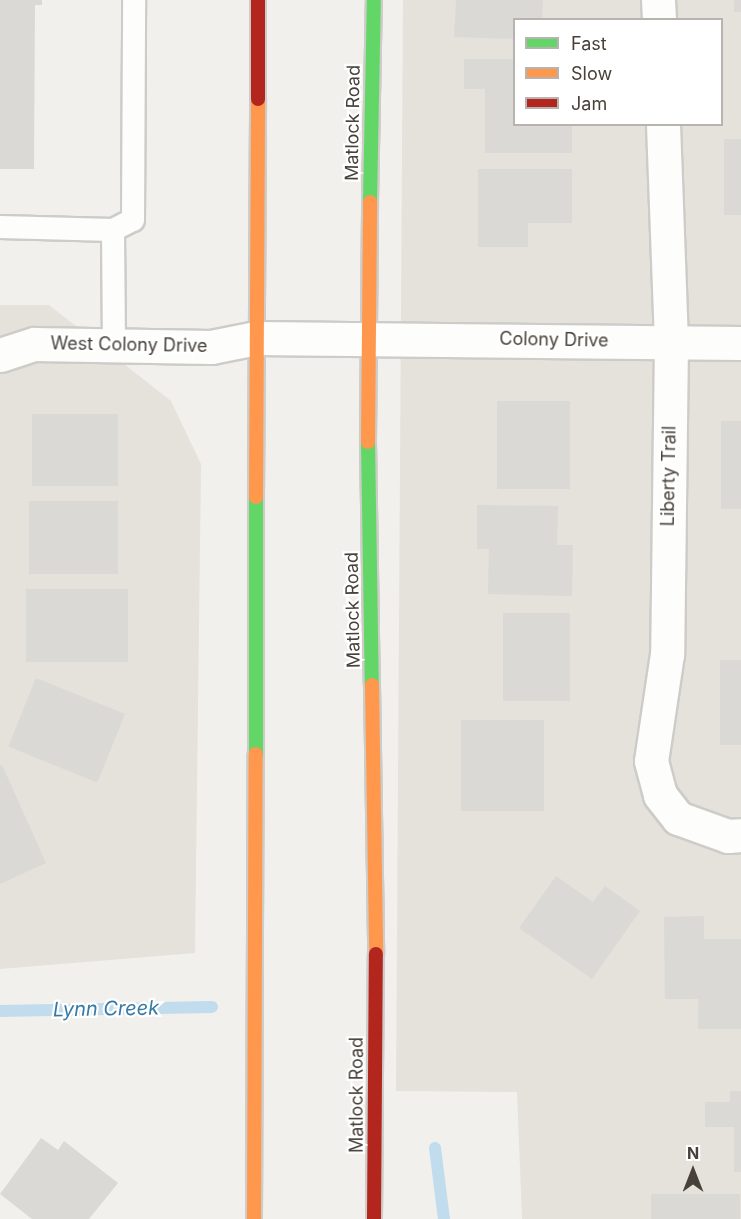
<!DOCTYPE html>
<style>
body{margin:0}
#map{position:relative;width:741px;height:1219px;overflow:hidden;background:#f2f0ec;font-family:Inter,sans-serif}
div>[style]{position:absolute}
.residential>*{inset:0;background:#e5e1db}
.stream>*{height:12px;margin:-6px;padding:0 6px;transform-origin:6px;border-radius:6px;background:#c1dcec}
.building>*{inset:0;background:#dbd9d5;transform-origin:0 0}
.roads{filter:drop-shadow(2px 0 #ceccc8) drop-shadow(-2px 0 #ceccc8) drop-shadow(0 2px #ceccc8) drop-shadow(0 -2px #ceccc8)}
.lane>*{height:22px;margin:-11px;padding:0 11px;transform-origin:11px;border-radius:11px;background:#fdfdfc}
.street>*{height:33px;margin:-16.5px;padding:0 16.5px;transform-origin:16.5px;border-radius:16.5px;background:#fdfdfc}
.fast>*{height:14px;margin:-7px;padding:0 7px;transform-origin:7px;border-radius:7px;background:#63d668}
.slow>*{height:14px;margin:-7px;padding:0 7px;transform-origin:7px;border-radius:7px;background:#ff974d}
.jam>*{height:14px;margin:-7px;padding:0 7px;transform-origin:7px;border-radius:7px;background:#b3261e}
span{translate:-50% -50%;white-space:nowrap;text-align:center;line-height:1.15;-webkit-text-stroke:4.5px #fff;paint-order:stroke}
.street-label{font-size:18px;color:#484139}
.water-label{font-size:20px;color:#377aa5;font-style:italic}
.legend{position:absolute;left:513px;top:18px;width:210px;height:108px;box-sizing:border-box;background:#fff;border:2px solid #b6b3b0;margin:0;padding:8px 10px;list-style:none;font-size:18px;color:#484139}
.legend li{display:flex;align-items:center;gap:12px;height:30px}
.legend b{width:30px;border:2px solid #b6b3b0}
.north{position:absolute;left:663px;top:1141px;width:60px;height:60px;-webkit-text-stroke:4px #fff;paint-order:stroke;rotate:0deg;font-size:16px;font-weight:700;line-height:24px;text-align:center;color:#484139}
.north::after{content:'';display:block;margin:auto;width:21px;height:27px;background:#484139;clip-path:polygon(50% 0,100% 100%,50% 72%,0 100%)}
</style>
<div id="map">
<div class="residential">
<div style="clip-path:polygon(evenodd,403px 0,741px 0,741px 1219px,522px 1219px,517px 1092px,396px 1091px,403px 0,514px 20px,722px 20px,722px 124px,514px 124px,514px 20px)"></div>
<div style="clip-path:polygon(0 305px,49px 305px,171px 401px,201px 464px,195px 953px,0 969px)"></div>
</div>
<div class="stream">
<div style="left:0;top:1011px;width:212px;rotate:-1.1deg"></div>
<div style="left:435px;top:1148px;width:72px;rotate:82.8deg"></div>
</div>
<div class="building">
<div style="clip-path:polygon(0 0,42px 0,42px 5px,35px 5px,34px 169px,0 169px)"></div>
<div style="clip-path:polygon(456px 0,543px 0,542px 20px,514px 20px,514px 39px,454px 37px)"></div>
<div style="left:734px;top:0;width:7px;height:12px"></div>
<div style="clip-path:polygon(464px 59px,514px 59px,514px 124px,572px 124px,572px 153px,485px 153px,485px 89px,464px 89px)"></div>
<div style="left:724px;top:139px;width:17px;height:76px"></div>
<div style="clip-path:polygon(478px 169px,572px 169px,572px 223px,528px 223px,528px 247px,478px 247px)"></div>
<div style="left:497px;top:401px;width:73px;height:88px"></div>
<div style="left:32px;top:414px;width:86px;height:72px"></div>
<div style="left:721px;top:421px;width:20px;height:88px"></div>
<div style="left:29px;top:501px;width:89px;height:73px"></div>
<div style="clip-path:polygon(477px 505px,558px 506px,557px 545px,573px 545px,572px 596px,488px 594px,489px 549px,477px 549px)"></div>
<div style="left:26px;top:589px;width:102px;height:73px"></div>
<div style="left:503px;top:613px;width:67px;height:88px"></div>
<div style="left:720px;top:660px;width:21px;height:85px"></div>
<div style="left:36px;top:678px;width:96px;height:74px;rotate:22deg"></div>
<div style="left:461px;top:720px;width:83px;height:91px"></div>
<div style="clip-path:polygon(2px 765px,46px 863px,0 884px,0 766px)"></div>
<div style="clip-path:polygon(556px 876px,593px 902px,605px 886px,640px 911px,592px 979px,519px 928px)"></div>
<div style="clip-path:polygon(704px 916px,704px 939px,741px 939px,741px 1029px,698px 1029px,698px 999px,665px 999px,664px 917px)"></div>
<div style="clip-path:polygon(730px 1091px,741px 1091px,741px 1172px,734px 1172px,734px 1127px,705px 1127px,705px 1102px,730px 1102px)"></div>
<div style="clip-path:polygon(41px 1138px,58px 1150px,64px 1141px,118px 1183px,89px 1219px,32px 1219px,0 1194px)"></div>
<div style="left:740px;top:1194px;width:25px;height:89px;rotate:90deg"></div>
</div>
<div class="roads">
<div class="lane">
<div style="left:0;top:227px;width:113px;rotate:1.5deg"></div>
<div style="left:113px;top:230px;width:22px;rotate:-27deg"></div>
<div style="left:133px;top:220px;width:220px;rotate:-89.7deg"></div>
<div style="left:113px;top:230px;width:115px;rotate:89.5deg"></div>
</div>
<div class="street">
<div style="left:658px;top:0;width:20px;rotate:87deg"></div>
<div style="left:663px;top:124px;width:218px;rotate:87.9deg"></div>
<div style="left:671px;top:342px;width:312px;rotate:90.7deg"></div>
<div style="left:667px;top:654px;width:108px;rotate:98.5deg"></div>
<div style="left:651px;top:761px;width:35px;rotate:75deg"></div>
<div style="left:660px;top:795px;width:29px;rotate:52deg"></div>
<div style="left:678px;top:818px;width:53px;rotate:19.8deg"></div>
<div style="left:728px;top:836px;width:13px;rotate:-4deg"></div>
<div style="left:0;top:355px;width:36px;rotate:-18deg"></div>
<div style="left:34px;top:344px;width:177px;rotate:1deg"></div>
<div style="left:211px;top:347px;width:46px;rotate:-11.3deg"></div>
<div style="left:256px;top:338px;width:485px;rotate:0.6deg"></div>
</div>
<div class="fast">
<div style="left:370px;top:202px;width:202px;rotate:-88.9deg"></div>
<div style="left:368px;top:442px;width:243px;rotate:89.1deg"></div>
<div style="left:256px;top:754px;width:257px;rotate:-90deg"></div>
</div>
<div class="slow">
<div style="left:368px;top:442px;width:240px;rotate:-89.5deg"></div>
<div style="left:256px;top:497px;width:398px;rotate:-89.7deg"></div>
<div style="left:372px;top:685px;width:269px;rotate:89.1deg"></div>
<div style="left:254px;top:1219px;width:465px;rotate:-89.8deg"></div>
</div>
<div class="jam">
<div style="left:258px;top:99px;width:99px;rotate:-90deg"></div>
<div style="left:374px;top:1219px;width:265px;rotate:-89.6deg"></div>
</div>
</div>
<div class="street-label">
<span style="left:353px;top:123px;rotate:-89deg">Matlock Road</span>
<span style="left:554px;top:340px;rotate:1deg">Colony Drive</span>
<span style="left:129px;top:345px;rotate:1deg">West Colony Drive</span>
<span style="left:669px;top:476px;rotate:-89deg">Liberty Trail</span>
<span style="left:353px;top:610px;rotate:-91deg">Matlock Road</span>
<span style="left:357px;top:1095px;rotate:-90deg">Matlock Road</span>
</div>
<div class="water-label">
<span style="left:106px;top:1009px;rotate:-1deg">Lynn Creek</span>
</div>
<ul class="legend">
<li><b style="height:8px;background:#63d668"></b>Fast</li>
<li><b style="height:8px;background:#ff974d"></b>Slow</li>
<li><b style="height:8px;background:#b3261e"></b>Jam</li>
</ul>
<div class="north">N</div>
</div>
